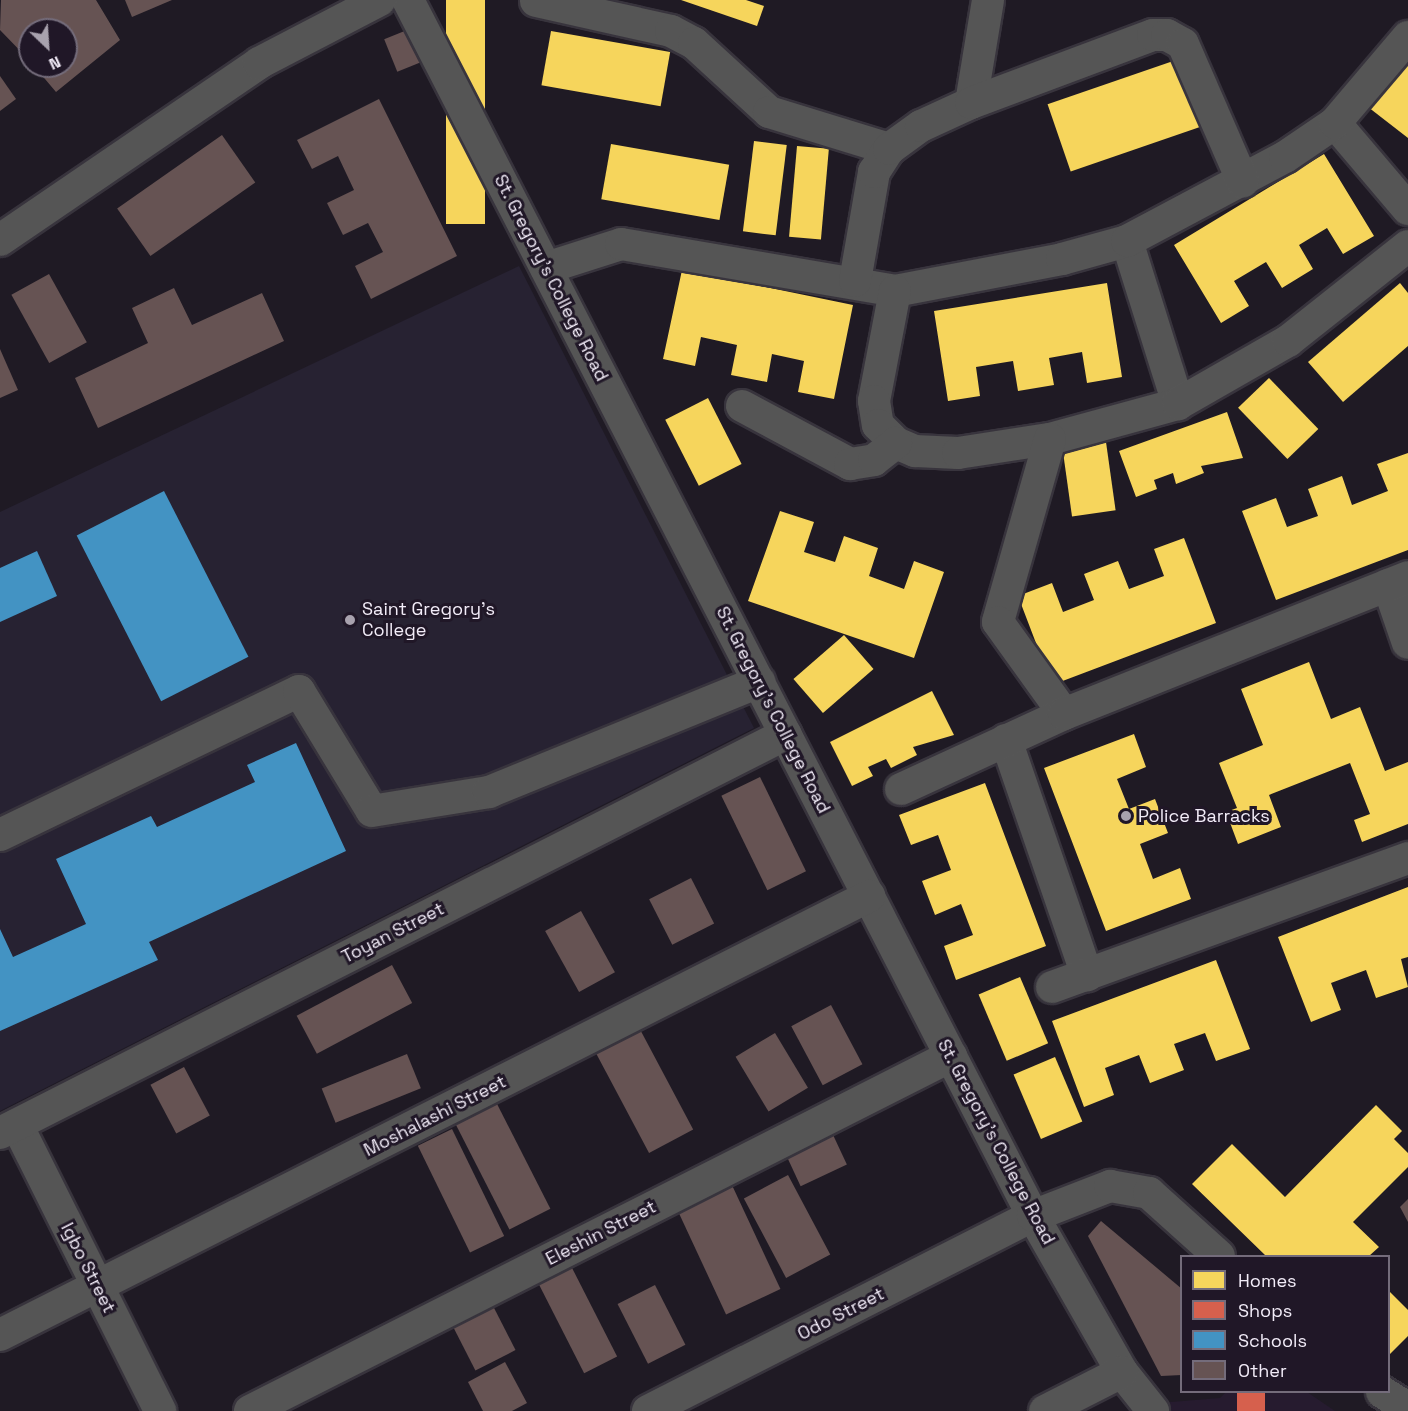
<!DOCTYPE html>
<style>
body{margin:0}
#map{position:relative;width:1408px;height:1411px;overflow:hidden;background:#1f1a24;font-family:"Space Grotesk",sans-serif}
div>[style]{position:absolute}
.built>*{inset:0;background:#261b2f}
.education>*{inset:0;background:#272232}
.homes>*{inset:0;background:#f6d55c;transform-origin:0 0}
.shops>*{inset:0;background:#d6604d;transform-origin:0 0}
.schools>*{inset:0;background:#4393c3;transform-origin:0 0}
.building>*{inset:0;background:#665353;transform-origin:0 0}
.roads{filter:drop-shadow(2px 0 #38343d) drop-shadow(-2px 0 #38343d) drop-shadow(0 2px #38343d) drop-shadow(0 -2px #38343d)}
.minor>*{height:32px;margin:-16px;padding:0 16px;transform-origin:16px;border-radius:16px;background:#555}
.dots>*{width:16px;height:16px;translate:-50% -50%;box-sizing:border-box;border:3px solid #201727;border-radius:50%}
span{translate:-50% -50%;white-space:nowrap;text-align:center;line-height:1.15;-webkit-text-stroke:6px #201727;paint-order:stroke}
.street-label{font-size:18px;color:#f2ecf8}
.poi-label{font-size:18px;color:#f2ecf8}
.left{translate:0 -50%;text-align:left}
.legend{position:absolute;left:1180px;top:1255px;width:210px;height:138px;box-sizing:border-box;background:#201727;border:2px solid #746c7b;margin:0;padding:8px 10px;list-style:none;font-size:18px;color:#f2ecf8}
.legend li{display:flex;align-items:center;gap:12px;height:30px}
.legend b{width:30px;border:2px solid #746c7b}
.north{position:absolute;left:18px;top:18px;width:60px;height:60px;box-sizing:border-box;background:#201727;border:2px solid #746c7b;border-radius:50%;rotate:155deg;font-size:16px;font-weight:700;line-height:24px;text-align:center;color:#f2ecf8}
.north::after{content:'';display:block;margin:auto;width:21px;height:27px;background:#a8a2ae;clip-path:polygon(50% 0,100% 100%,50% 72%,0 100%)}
</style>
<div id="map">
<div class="built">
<div style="clip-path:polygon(1226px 1392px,1307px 1392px,1335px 1411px,1167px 1411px,1159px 1403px,1220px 1398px)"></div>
</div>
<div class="education">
<div style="clip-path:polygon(519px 266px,754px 728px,0 1111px,0 512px)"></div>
</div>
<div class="homes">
<div style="left:446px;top:0;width:39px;height:224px"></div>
<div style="clip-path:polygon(681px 0,746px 0,764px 6px,757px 26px)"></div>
<div style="left:551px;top:31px;width:121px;height:55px;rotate:10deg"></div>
<div style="clip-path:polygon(1408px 56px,1408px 138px,1368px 107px)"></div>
<div style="left:1179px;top:59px;width:71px;height:139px;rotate:71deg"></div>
<div style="left:754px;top:141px;width:33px;height:91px;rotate:7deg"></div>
<div style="left:611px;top:144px;width:120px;height:56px;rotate:10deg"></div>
<div style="left:797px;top:146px;width:32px;height:91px;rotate:5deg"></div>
<div style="clip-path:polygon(1324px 154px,1374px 236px,1343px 254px,1327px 228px,1299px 245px,1313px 269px,1282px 288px,1266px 262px,1234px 281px,1249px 306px,1221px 323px,1174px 245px)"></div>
<div style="clip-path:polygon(682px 270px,853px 305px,834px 399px,798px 392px,804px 361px,772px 354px,767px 382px,731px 375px,737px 345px,701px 337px,695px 366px,663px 359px)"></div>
<div style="clip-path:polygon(1107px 283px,1122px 377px,1087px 383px,1082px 352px,1049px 358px,1054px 385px,1018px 391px,1013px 361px,976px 367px,980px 396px,948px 401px,934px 311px)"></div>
<div style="clip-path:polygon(1400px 283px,1408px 293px,1408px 346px,1343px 402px,1308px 362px)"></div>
<div style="left:1269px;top:378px;width:71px;height:43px;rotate:46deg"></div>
<div style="left:708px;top:398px;width:74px;height:48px;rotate:63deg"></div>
<div style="clip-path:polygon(1227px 412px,1243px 458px,1201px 466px,1204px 473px,1176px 484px,1173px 473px,1154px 480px,1157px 489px,1136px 497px,1119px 451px)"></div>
<div style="left:1106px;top:442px;width:69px;height:44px;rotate:82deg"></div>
<div style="clip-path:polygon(1408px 453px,1408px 550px,1276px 600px,1242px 511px,1276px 498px,1287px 527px,1318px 516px,1308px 489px,1342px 476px,1352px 505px,1388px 491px,1377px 464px)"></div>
<div style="clip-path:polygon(780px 511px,814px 522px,804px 552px,835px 562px,844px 536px,878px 548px,869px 576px,904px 589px,914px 561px,944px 572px,914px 658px,748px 601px)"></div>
<div style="clip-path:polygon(1184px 538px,1216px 623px,1052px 685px,1018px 596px,1052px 583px,1063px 612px,1094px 600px,1084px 574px,1118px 561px,1129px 589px,1164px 576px,1154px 549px)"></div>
<div style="left:844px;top:635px;width:45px;height:67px;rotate:49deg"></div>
<div style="clip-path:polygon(1309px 662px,1331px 719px,1360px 707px,1385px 771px,1408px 762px,1408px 824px,1362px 842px,1354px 820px,1370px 814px,1350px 763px,1269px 795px,1281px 827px,1238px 844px,1226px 812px,1237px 808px,1219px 763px,1263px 745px,1241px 689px)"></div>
<div style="clip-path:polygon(932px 691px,954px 735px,913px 747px,917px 755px,891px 768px,886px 759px,868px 767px,873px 776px,852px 786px,830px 742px)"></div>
<div style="clip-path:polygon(1134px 734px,1146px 767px,1117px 779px,1129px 809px,1155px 799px,1168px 833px,1140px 844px,1153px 879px,1180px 868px,1191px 899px,1106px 931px,1044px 768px)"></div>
<div style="clip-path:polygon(985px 783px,1046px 946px,956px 980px,944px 946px,973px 935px,961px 904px,935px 915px,922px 881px,951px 870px,938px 835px,911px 845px,899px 815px)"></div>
<div style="clip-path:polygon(1408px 887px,1408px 957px,1401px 959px,1408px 987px,1376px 998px,1366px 970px,1331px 983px,1341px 1010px,1311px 1022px,1278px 937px)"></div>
<div style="clip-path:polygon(1216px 960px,1250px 1049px,1216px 1061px,1205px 1033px,1174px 1044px,1184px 1070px,1150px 1083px,1139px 1055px,1105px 1068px,1114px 1095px,1084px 1107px,1052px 1021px)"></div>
<div style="left:1020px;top:977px;width:72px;height:45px;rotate:67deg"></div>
<div style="left:1055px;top:1057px;width:70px;height:45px;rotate:67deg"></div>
<div style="clip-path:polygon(1376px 1105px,1402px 1131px,1394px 1139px,1408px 1153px,1408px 1167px,1353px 1222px,1379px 1247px,1369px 1256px,1266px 1256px,1192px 1184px,1232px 1144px,1285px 1197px)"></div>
<div style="clip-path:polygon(1388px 1290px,1408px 1310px,1408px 1336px,1388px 1356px)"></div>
</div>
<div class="shops">
<div style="left:1237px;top:1392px;width:28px;height:19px"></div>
</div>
<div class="schools">
<div style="left:164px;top:491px;width:186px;height:98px;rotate:63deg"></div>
<div style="clip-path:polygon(37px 551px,57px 596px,0 622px,0 568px)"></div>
<div style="clip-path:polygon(296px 743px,346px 851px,149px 942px,158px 960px,0 1031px,0 929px,13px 957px,86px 924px,56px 859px,151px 816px,157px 827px,255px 782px,247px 765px)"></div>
</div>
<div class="building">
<div style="clip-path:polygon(96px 0,120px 40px,56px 92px,34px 66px,66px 66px,66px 30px,30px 30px,30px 61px,0 30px,1px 0)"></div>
<div style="clip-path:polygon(125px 0,172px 0,132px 17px)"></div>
<div style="left:412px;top:28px;width:35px;height:30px;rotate:68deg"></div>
<div style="clip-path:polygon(0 76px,16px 99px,0 111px)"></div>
<div style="clip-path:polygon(379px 99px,457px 256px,371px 299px,355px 266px,383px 252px,368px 223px,343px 235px,327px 203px,354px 190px,338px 156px,312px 169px,297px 140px)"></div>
<div style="left:222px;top:135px;width:58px;height:128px;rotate:55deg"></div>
<div style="left:49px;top:274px;width:78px;height:43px;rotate:61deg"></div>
<div style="clip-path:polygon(174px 288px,192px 325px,262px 293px,284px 341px,98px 428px,75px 378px,148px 343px,132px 308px)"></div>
<div style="clip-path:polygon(0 349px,18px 390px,0 398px)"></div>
<div style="left:760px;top:777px;width:105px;height:43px;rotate:64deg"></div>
<div style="left:691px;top:878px;width:51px;height:47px;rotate:63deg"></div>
<div style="left:581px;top:911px;width:70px;height:41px;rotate:61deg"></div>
<div style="left:392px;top:965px;width:43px;height:108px;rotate:62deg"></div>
<div style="left:831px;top:1005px;width:67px;height:45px;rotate:62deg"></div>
<div style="left:635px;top:1020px;width:124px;height:50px;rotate:62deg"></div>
<div style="left:775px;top:1033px;width:64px;height:46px;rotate:59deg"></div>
<div style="left:407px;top:1054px;width:37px;height:92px;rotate:68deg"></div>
<div style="left:184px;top:1067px;width:55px;height:38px;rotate:62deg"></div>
<div style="left:495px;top:1100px;width:122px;height:46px;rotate:63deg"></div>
<div style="left:827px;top:1122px;width:47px;height:51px;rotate:65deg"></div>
<div style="left:452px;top:1129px;width:119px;height:38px;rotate:64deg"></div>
<div style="left:788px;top:1175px;width:90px;height:50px;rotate:62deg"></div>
<div style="left:731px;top:1183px;width:117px;height:60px;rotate:65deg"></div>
<div style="clip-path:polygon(1408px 1199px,1408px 1222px,1400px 1207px)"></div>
<div style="clip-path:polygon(1101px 1221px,1182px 1289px,1182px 1375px,1161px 1376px,1088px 1236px)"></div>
<div style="left:569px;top:1262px;width:106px;height:37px;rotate:63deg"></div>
<div style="left:655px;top:1285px;width:67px;height:42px;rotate:63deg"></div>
<div style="left:491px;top:1302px;width:54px;height:45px;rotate:63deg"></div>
<div style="clip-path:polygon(505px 1362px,527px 1403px,512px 1411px,483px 1411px,468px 1382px)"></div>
</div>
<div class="roads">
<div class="minor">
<div style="left:408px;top:0;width:1367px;rotate:62.8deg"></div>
<div style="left:1033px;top:1216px;width:180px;rotate:60.3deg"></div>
<div style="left:1122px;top:1372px;width:50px;rotate:51.5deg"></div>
<div style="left:536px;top:1px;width:138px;rotate:12.5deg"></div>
<div style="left:671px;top:31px;width:26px;rotate:28deg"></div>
<div style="left:694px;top:43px;width:102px;rotate:42.6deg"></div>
<div style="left:769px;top:112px;width:126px;rotate:17.1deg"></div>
<div style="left:971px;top:103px;width:104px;rotate:-80.6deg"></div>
<div style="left:1335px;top:123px;width:113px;rotate:49.7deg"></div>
<div style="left:0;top:240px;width:314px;rotate:-34.3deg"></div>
<div style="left:259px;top:63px;width:136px;rotate:-27.5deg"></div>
<div style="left:1127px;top:241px;width:171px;rotate:72.6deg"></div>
<div style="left:546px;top:268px;width:79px;rotate:-17.7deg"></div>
<div style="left:621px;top:244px;width:278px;rotate:9.7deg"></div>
<div style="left:895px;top:291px;width:170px;rotate:-10.8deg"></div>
<div style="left:1062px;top:259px;width:67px;rotate:-15.5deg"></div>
<div style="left:1127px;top:241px;width:179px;rotate:-28deg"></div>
<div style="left:1285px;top:157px;width:60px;rotate:-34.2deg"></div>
<div style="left:1335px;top:123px;width:113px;rotate:-49.7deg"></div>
<div style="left:855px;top:281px;width:111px;rotate:-80.1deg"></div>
<div style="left:874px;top:172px;width:27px;rotate:-57deg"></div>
<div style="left:889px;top:149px;width:39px;rotate:-36deg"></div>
<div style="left:921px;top:126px;width:55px;rotate:-24.7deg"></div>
<div style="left:971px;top:103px;width:194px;rotate:-20.5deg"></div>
<div style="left:1153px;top:35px;width:14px"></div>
<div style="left:1167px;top:35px;width:18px;rotate:29deg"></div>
<div style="left:1183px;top:44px;width:150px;rotate:66.5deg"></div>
<div style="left:895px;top:291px;width:112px;rotate:100.8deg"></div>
<div style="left:874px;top:401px;width:24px;rotate:81deg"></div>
<div style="left:878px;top:425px;width:25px;rotate:45deg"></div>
<div style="left:896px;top:443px;width:21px;rotate:23deg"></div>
<div style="left:915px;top:451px;width:43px;rotate:2.7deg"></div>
<div style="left:958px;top:453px;width:93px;rotate:-8.7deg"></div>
<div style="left:1050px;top:439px;width:133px;rotate:-15.3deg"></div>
<div style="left:1178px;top:404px;width:127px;rotate:-29.8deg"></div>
<div style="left:1288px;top:341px;width:153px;rotate:-38.4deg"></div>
<div style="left:742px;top:406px;width:123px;rotate:28.2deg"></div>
<div style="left:850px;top:464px;width:24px;rotate:-9deg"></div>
<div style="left:874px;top:460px;width:28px;rotate:-38deg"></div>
<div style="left:1050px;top:439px;width:190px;rotate:105.9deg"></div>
<div style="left:998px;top:622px;width:113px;rotate:54.3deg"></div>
<div style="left:1388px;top:585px;width:61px;rotate:71deg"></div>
<div style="left:1006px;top:740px;width:249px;rotate:71deg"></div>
<div style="left:901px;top:789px;width:179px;rotate:-24.7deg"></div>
<div style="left:1064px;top:714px;width:370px;rotate:-21.7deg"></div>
<div style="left:0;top:835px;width:332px;rotate:-25.7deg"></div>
<div style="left:299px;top:691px;width:140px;rotate:58.7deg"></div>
<div style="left:372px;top:811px;width:119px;rotate:-9.2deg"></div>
<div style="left:489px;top:792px;width:292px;rotate:-22.2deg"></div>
<div style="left:1052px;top:987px;width:379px;rotate:-19.9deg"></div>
<div style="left:17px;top:1125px;width:320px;rotate:63.4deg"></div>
<div style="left:0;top:1133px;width:881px;rotate:-26.91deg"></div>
<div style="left:0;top:1335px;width:974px;rotate:-26.8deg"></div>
<div style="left:1382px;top:1392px;width:31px;rotate:32deg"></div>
<div style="left:250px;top:1411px;width:786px;rotate:-26.86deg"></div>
<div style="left:648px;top:1411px;width:432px;rotate:-26.9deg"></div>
<div style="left:1033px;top:1216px;width:83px;rotate:-21.3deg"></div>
<div style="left:1110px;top:1186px;width:40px;rotate:10deg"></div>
<div style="left:1149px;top:1193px;width:94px;rotate:42deg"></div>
<div style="left:1045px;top:1411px;width:86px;rotate:-26.9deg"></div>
</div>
</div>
<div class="dots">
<div style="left:350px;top:620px;background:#a8a2ae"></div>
<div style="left:1126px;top:816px;background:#a8a2ae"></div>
</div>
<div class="street-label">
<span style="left:551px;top:278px;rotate:63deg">St. Gregory's College Road</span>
<span style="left:773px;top:710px;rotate:63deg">St. Gregory's College Road</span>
<span style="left:393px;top:933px;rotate:-27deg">Toyan Street</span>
<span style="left:435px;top:1116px;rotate:-27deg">Moshalashi Street</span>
<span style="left:996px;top:1142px;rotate:62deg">St. Gregory's College Road</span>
<span style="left:601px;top:1233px;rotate:-27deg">Eleshin Street</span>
<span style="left:88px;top:1268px;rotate:63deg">Igbo Street</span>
<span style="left:841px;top:1314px;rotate:-27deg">Odo Street</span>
</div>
<div class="poi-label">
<span class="left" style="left:362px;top:620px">Saint Gregory's<br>College</span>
<span class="left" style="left:1138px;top:816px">Police Barracks</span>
</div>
<ul class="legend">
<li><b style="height:16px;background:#f6d55c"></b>Homes</li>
<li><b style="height:16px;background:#d6604d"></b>Shops</li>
<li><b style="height:16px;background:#4393c3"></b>Schools</li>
<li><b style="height:16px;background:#665353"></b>Other</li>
</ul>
<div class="north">N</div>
</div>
